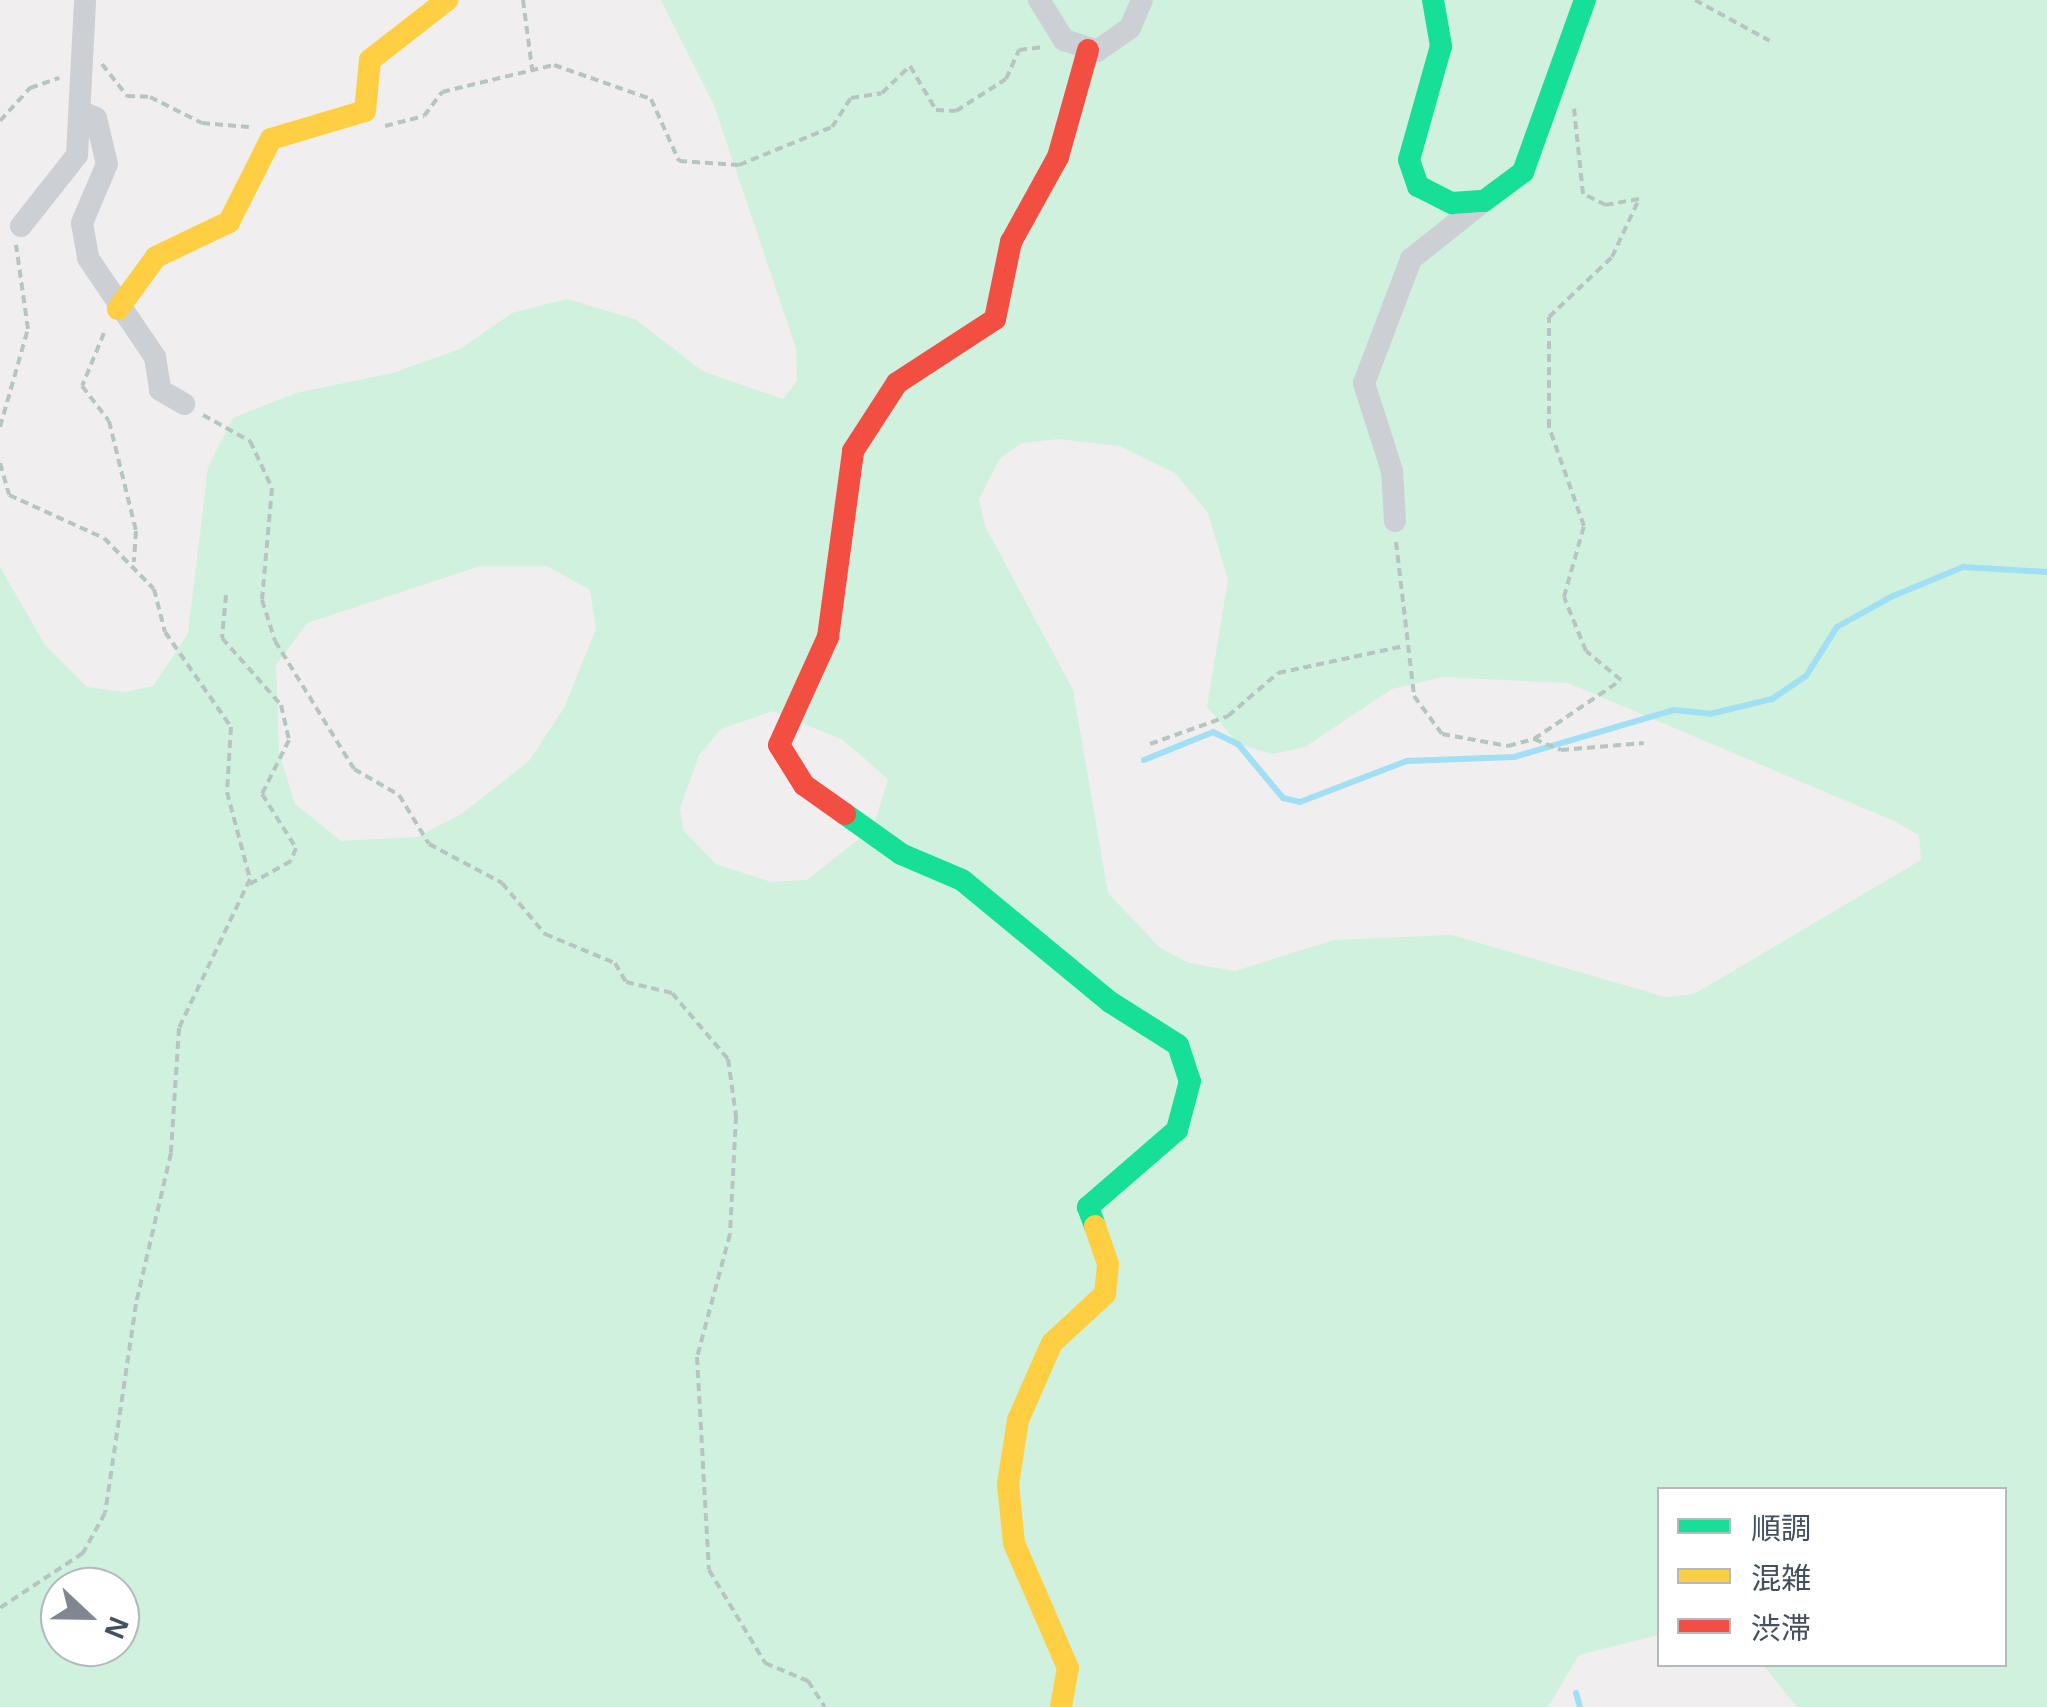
<!DOCTYPE html>
<meta charset="utf-8">
<style>
body{margin:0}
#map{position:relative;width:2047px;height:1707px;overflow:hidden;background:#f0eeee;font-family:Helvetica,"Noto Sans JP",sans-serif}
div>[style]{position:absolute}
.green>*{inset:0;background:#d0f1de}
.stream>*{height:6px;margin:-3px;padding:0 3px;transform-origin:3px;border-radius:3px;background:#a0dff4}
.path>*{height:4px;margin-top:-2px;transform-origin:0;background:repeating-linear-gradient(90deg,#b7c5c2 0 8px,transparent 0 13px)}
.street>*{height:22px;margin:-11px;padding:0 11px;transform-origin:11px;border-radius:11px;background:#cccfd3}
.fast>*{height:22px;margin:-11px;padding:0 11px;transform-origin:11px;border-radius:11px;background:#16e098}
.slow>*{height:22px;margin:-11px;padding:0 11px;transform-origin:11px;border-radius:11px;background:#ffcf43}
.jam>*{height:22px;margin:-11px;padding:0 11px;transform-origin:11px;border-radius:11px;background:#f24e42}
span{translate:-50% -50%;white-space:nowrap;text-align:center;line-height:1.15;-webkit-text-stroke:8px #fff;paint-order:stroke}
.legend{position:absolute;left:1657px;top:1487px;width:350px;height:180px;box-sizing:border-box;background:#fff;border:2px solid #b4b9be;margin:0;padding:12px 18px;list-style:none;font-size:30px;color:#44505d}
.legend li{display:flex;align-items:center;gap:20px;height:50px}
.legend b{width:50px;border:2px solid #b4b9be}
.north{position:absolute;left:40px;top:1567px;width:100px;height:100px;box-sizing:border-box;background:#fff;border:2px solid #b4b9be;border-radius:50%;rotate:112deg;font-size:28px;font-weight:700;line-height:40px;text-align:center;color:#44505d}
.north::after{content:'';display:block;margin:auto;width:35px;height:45px;background:#808790;clip-path:polygon(50% 0,100% 100%,50% 72%,0 100%)}
</style>
<div id="map">
<div class="green">
<div style="clip-path:polygon(evenodd,661px 0,2047px 0,2047px 1707px,1797px 1707px,1763px 1665px,2004px 1664px,2004px 1490px,1660px 1490px,1659px 1635px,1579px 1655px,1548px 1707px,0 1707px,0 567px,45px 645px,87px 687px,126px 692px,153px 686px,188px 634px,208px 467px,233px 418px,296px 393px,393px 373px,460px 349px,512px 313px,567px 299px,635px 319px,702px 371px,783px 399px,797px 381px,796px 348px,714px 105px,661px 0,1058px 439px,1120px 446px,1175px 473px,1208px 513px,1228px 580px,1207px 707px,1238px 744px,1272px 754px,1305px 747px,1392px 689px,1442px 677px,1568px 683px,1894px 821px,1919px 835px,1921px 860px,1694px 994px,1665px 997px,1452px 935px,1334px 940px,1235px 971px,1189px 963px,1160px 948px,1108px 893px,1073px 690px,985px 526px,979px 499px,1000px 458px,1022px 443px,1058px 439px,661px 0,480px 566px,547px 566px,590px 590px,596px 629px,564px 708px,529px 761px,463px 813px,417px 837px,341px 841px,295px 804px,279px 752px,276px 665px,307px 623px,480px 566px,661px 0,773px 711px,843px 740px,888px 779px,873px 828px,807px 880px,771px 882px,716px 864px,683px 830px,680px 808px,699px 755px,721px 729px,773px 711px,661px 0,60px 1587px,120px 1587px,120px 1647px,60px 1647px,60px 1587px)"></div>
</div>
<div class="stream">
<div style="left:1144px;top:760px;width:74px;rotate:-22.1deg"></div>
<div style="left:1213px;top:732px;width:28px;rotate:26deg"></div>
<div style="left:1238px;top:744px;width:70px;rotate:50.2deg"></div>
<div style="left:1283px;top:798px;width:17px;rotate:13deg"></div>
<div style="left:1300px;top:802px;width:115px;rotate:-21deg"></div>
<div style="left:1407px;top:761px;width:107px;rotate:-2.1deg"></div>
<div style="left:1514px;top:757px;width:167px;rotate:-16.4deg"></div>
<div style="left:1674px;top:710px;width:36px;rotate:6deg"></div>
<div style="left:1710px;top:714px;width:64px;rotate:-13.6deg"></div>
<div style="left:1772px;top:699px;width:41px;rotate:-34.1deg"></div>
<div style="left:1806px;top:676px;width:58px;rotate:-57.7deg"></div>
<div style="left:1837px;top:627px;width:64px;rotate:-29deg"></div>
<div style="left:1893px;top:596px;width:76px;rotate:-22.5deg"></div>
<div style="left:1963px;top:567px;width:84px;rotate:3.4deg"></div>
<div style="left:1576px;top:1693px;width:15px;rotate:74deg"></div>
</div>
<div class="path">
<div style="left:523px;top:0;width:69px;rotate:82.5deg"></div>
<div style="left:1695px;top:0;width:85px;rotate:28.7deg"></div>
<div style="left:102px;top:64px;width:41px;rotate:52deg"></div>
<div style="left:127px;top:96px;width:23px;rotate:2deg"></div>
<div style="left:150px;top:97px;width:58px;rotate:26.6deg"></div>
<div style="left:202px;top:123px;width:47px;rotate:4.9deg"></div>
<div style="left:0;top:121px;width:45px;rotate:-47.7deg"></div>
<div style="left:30px;top:88px;width:31px;rotate:-19deg"></div>
<div style="left:385px;top:126px;width:40px;rotate:-14.4deg"></div>
<div style="left:424px;top:116px;width:30px;rotate:-53deg"></div>
<div style="left:442px;top:92px;width:115px;rotate:-13.6deg"></div>
<div style="left:554px;top:65px;width:103px;rotate:19.3deg"></div>
<div style="left:651px;top:99px;width:68px;rotate:65.7deg"></div>
<div style="left:679px;top:161px;width:60px;rotate:3.8deg"></div>
<div style="left:739px;top:165px;width:100px;rotate:-22.2deg"></div>
<div style="left:832px;top:127px;width:35px;rotate:-57deg"></div>
<div style="left:851px;top:98px;width:31px;rotate:-9deg"></div>
<div style="left:882px;top:93px;width:39px;rotate:-44deg"></div>
<div style="left:910px;top:66px;width:51px;rotate:59.4deg"></div>
<div style="left:936px;top:110px;width:20px;rotate:3deg"></div>
<div style="left:956px;top:111px;width:59px;rotate:-32.6deg"></div>
<div style="left:1006px;top:79px;width:32px;rotate:-66deg"></div>
<div style="left:1019px;top:50px;width:23px;rotate:-7deg"></div>
<div style="left:104px;top:333px;width:57px;rotate:112.5deg"></div>
<div style="left:82px;top:386px;width:44px;rotate:52.4deg"></div>
<div style="left:109px;top:421px;width:113px;rotate:76.2deg"></div>
<div style="left:136px;top:531px;width:31px;rotate:94deg"></div>
<div style="left:203px;top:415px;width:54px;rotate:29deg"></div>
<div style="left:250px;top:441px;width:52px;rotate:64.9deg"></div>
<div style="left:272px;top:488px;width:112px;rotate:95.1deg"></div>
<div style="left:262px;top:600px;width:43px;rotate:72.4deg"></div>
<div style="left:275px;top:641px;width:150px;rotate:58.3deg"></div>
<div style="left:354px;top:769px;width:52px;rotate:30deg"></div>
<div style="left:399px;top:795px;width:57px;rotate:58.5deg"></div>
<div style="left:429px;top:844px;width:83px;rotate:28.1deg"></div>
<div style="left:502px;top:883px;width:67px;rotate:49.9deg"></div>
<div style="left:545px;top:934px;width:76px;rotate:22.5deg"></div>
<div style="left:615px;top:963px;width:22px;rotate:60deg"></div>
<div style="left:626px;top:982px;width:47px;rotate:13.4deg"></div>
<div style="left:672px;top:993px;width:87px;rotate:49.7deg"></div>
<div style="left:728px;top:1059px;width:58px;rotate:82deg"></div>
<div style="left:736px;top:1116px;width:118px;rotate:92.9deg"></div>
<div style="left:730px;top:1234px;width:127px;rotate:105deg"></div>
<div style="left:697px;top:1357px;width:213px;rotate:86.8deg"></div>
<div style="left:709px;top:1570px;width:109px;rotate:58.9deg"></div>
<div style="left:765px;top:1663px;width:47px;rotate:22.7deg"></div>
<div style="left:808px;top:1681px;width:31px;rotate:57deg"></div>
<div style="left:0;top:427px;width:102px;rotate:-74.1deg"></div>
<div style="left:28px;top:329px;width:85px;rotate:-98.1deg"></div>
<div style="left:0;top:463px;width:33px;rotate:74deg"></div>
<div style="left:9px;top:495px;width:104px;rotate:24.4deg"></div>
<div style="left:104px;top:538px;width:71px;rotate:45.6deg"></div>
<div style="left:154px;top:589px;width:44px;rotate:75.7deg"></div>
<div style="left:165px;top:632px;width:116px;rotate:55.2deg"></div>
<div style="left:231px;top:727px;width:65px;rotate:93.5deg"></div>
<div style="left:227px;top:792px;width:90px;rotate:75.2deg"></div>
<div style="left:250px;top:879px;width:165px;rotate:115.5deg"></div>
<div style="left:179px;top:1028px;width:125px;rotate:93.7deg"></div>
<div style="left:171px;top:1153px;width:155px;rotate:103.1deg"></div>
<div style="left:136px;top:1304px;width:211px;rotate:98.4deg"></div>
<div style="left:105px;top:1513px;width:46px;rotate:118.8deg"></div>
<div style="left:83px;top:1553px;width:100px;rotate:146.5deg"></div>
<div style="left:1396px;top:542px;width:155px;rotate:83.3deg"></div>
<div style="left:1414px;top:696px;width:47px;rotate:53.6deg"></div>
<div style="left:1442px;top:734px;width:67px;rotate:10.3deg"></div>
<div style="left:1508px;top:746px;width:27px;rotate:-15deg"></div>
<div style="left:1534px;top:739px;width:29px;rotate:22deg"></div>
<div style="left:1561px;top:750px;width:83px;rotate:-4.8deg"></div>
<div style="left:226px;top:595px;width:43px;rotate:95.3deg"></div>
<div style="left:222px;top:638px;width:89px;rotate:48.6deg"></div>
<div style="left:281px;top:705px;width:36px;rotate:77deg"></div>
<div style="left:289px;top:740px;width:60px;rotate:116.6deg"></div>
<div style="left:262px;top:794px;width:64px;rotate:57.8deg"></div>
<div style="left:296px;top:848px;width:14px;rotate:111deg"></div>
<div style="left:291px;top:861px;width:49px;rotate:150.8deg"></div>
<div style="left:1534px;top:739px;width:105px;rotate:-34.1deg"></div>
<div style="left:1621px;top:680px;width:45px;rotate:-140.4deg"></div>
<div style="left:1586px;top:651px;width:58px;rotate:-112.2deg"></div>
<div style="left:1564px;top:597px;width:74px;rotate:-74.3deg"></div>
<div style="left:1584px;top:526px;width:105px;rotate:-109.5deg"></div>
<div style="left:1549px;top:427px;width:110px;rotate:-90deg"></div>
<div style="left:1549px;top:317px;width:87px;rotate:-43.6deg"></div>
<div style="left:1612px;top:257px;width:64px;rotate:-65deg"></div>
<div style="left:1639px;top:199px;width:34px;rotate:170deg"></div>
<div style="left:1606px;top:205px;width:25px;rotate:-154deg"></div>
<div style="left:1583px;top:194px;width:86px;rotate:-96deg"></div>
<div style="left:1150px;top:744px;width:83px;rotate:-19.7deg"></div>
<div style="left:1228px;top:716px;width:66px;rotate:-40.7deg"></div>
<div style="left:1278px;top:673px;width:129px;rotate:-12.1deg"></div>
</div>
<div class="street">
<div style="left:1039px;top:0;width:47px;rotate:58deg"></div>
<div style="left:1064px;top:40px;width:35px;rotate:18deg"></div>
<div style="left:1097px;top:51px;width:40px;rotate:-34.9deg"></div>
<div style="left:1130px;top:28px;width:30px;rotate:-67deg"></div>
<div style="left:84px;top:113px;width:13px;rotate:23deg"></div>
<div style="left:96px;top:118px;width:47px;rotate:76.6deg"></div>
<div style="left:107px;top:164px;width:64px;rotate:113deg"></div>
<div style="left:82px;top:223px;width:36px;rotate:80deg"></div>
<div style="left:88px;top:258px;width:120px;rotate:55.9deg"></div>
<div style="left:155px;top:357px;width:33px;rotate:81deg"></div>
<div style="left:160px;top:390px;width:28px;rotate:30deg"></div>
<div style="left:21px;top:226px;width:90px;rotate:-51.7deg"></div>
<div style="left:77px;top:155px;width:155px;rotate:-87deg"></div>
<div style="left:1395px;top:521px;width:50px;rotate:-93.4deg"></div>
<div style="left:1392px;top:471px;width:92px;rotate:-107.7deg"></div>
<div style="left:1364px;top:383px;width:133px;rotate:-69.2deg"></div>
<div style="left:1411px;top:259px;width:93px;rotate:-38.5deg"></div>
</div>
<div class="fast">
<div style="left:1433px;top:0;width:47px;rotate:80.1deg"></div>
<div style="left:1441px;top:46px;width:118px;rotate:105.7deg"></div>
<div style="left:1409px;top:160px;width:28px;rotate:71deg"></div>
<div style="left:1418px;top:186px;width:38px;rotate:27deg"></div>
<div style="left:1452px;top:203px;width:32px;rotate:-4deg"></div>
<div style="left:1484px;top:201px;width:49px;rotate:-36.6deg"></div>
<div style="left:1523px;top:172px;width:183px;rotate:-70.2deg"></div>
<div style="left:845px;top:814px;width:69px;rotate:35.5deg"></div>
<div style="left:901px;top:854px;width:66px;rotate:23.1deg"></div>
<div style="left:962px;top:880px;width:192px;rotate:39.5deg"></div>
<div style="left:1110px;top:1002px;width:80px;rotate:32.3deg"></div>
<div style="left:1178px;top:1045px;width:38px;rotate:72deg"></div>
<div style="left:1190px;top:1081px;width:51px;rotate:104.9deg"></div>
<div style="left:1177px;top:1130px;width:118px;rotate:139.1deg"></div>
<div style="left:1088px;top:1207px;width:20px;rotate:70deg"></div>
</div>
<div class="slow">
<div style="left:118px;top:309px;width:64px;rotate:-53.8deg"></div>
<div style="left:156px;top:257px;width:81px;rotate:-25.6deg"></div>
<div style="left:229px;top:222px;width:93px;rotate:-63.2deg"></div>
<div style="left:271px;top:139px;width:98px;rotate:-16.6deg"></div>
<div style="left:365px;top:111px;width:51px;rotate:-84.4deg"></div>
<div style="left:370px;top:60px;width:98px;rotate:-37.9deg"></div>
<div style="left:1061px;top:1707px;width:40px;rotate:-80deg"></div>
<div style="left:1068px;top:1668px;width:136px;rotate:-113.4deg"></div>
<div style="left:1014px;top:1543px;width:59px;rotate:-95.8deg"></div>
<div style="left:1008px;top:1484px;width:65px;rotate:-81.1deg"></div>
<div style="left:1018px;top:1420px;width:84px;rotate:-66.2deg"></div>
<div style="left:1052px;top:1343px;width:72px;rotate:-42.8deg"></div>
<div style="left:1105px;top:1294px;width:30px;rotate:-84deg"></div>
<div style="left:1108px;top:1264px;width:40px;rotate:-108.9deg"></div>
</div>
<div class="jam">
<div style="left:845px;top:814px;width:50px;rotate:-144.7deg"></div>
<div style="left:804px;top:785px;width:47px;rotate:-122deg"></div>
<div style="left:779px;top:745px;width:119px;rotate:-65.6deg"></div>
<div style="left:828px;top:637px;width:188px;rotate:-82.3deg"></div>
<div style="left:853px;top:451px;width:81px;rotate:-57.1deg"></div>
<div style="left:897px;top:383px;width:117px;rotate:-33.1deg"></div>
<div style="left:995px;top:319px;width:79px;rotate:-78.3deg"></div>
<div style="left:1011px;top:242px;width:97px;rotate:-61.1deg"></div>
<div style="left:1058px;top:157px;width:111px;rotate:-74.3deg"></div>
</div>
<ul class="legend">
<li><b style="height:12px;background:#16e098"></b>順調</li>
<li><b style="height:12px;background:#ffcf43"></b>混雑</li>
<li><b style="height:12px;background:#f24e42"></b>渋滞</li>
</ul>
<div class="north">N</div>
</div>
